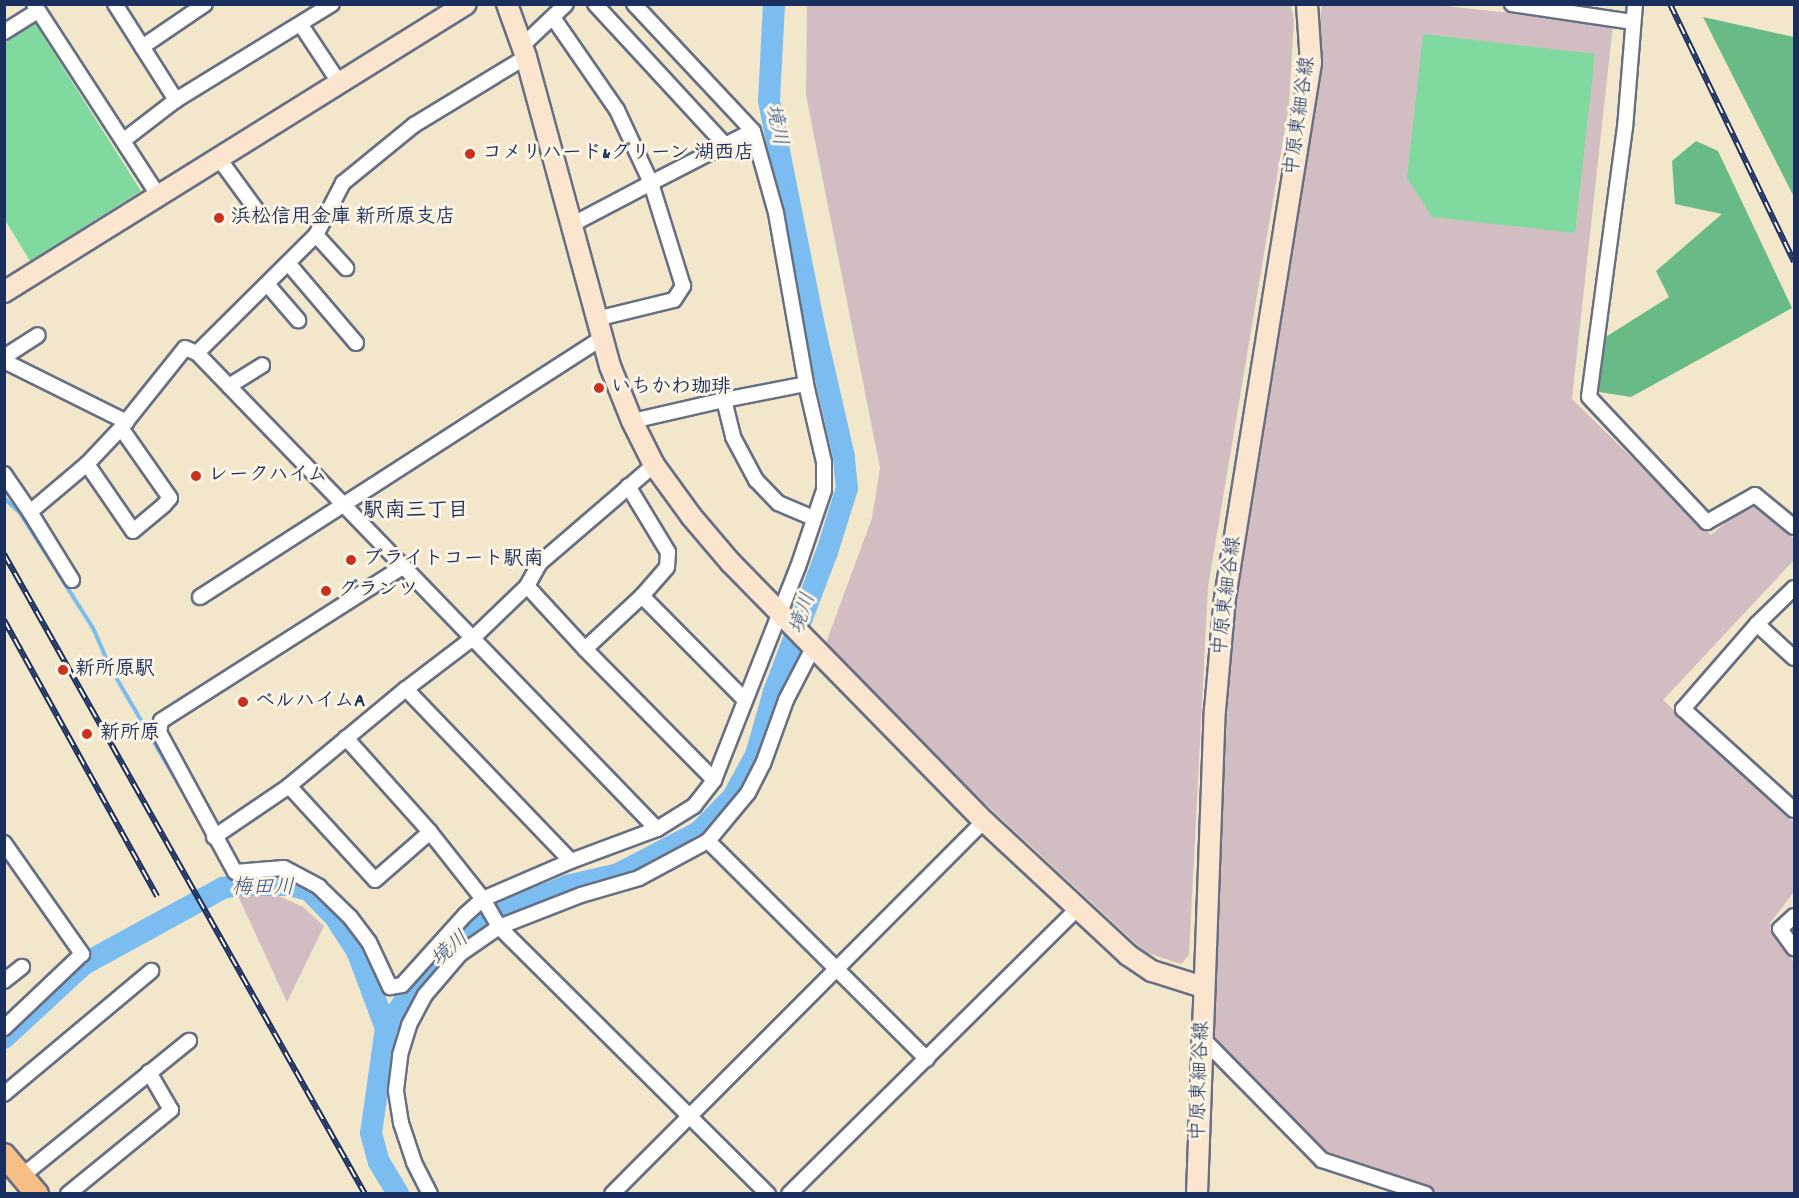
<!DOCTYPE html>
<meta charset="utf-8">
<style>
body{margin:0}
#map{position:relative;width:1799px;height:1198px;overflow:hidden;background:#f2e7cb;font-family:Dekko,"Klee One",sans-serif}
div>[style]{position:absolute}
.industrial>*{inset:0;background:#d2bec2}
.green>*{inset:0;background:#80da9f}
.forest>*{inset:0;background:#68ba86}
.stream>*{height:4px;margin:-2px;padding:0 2px;transform-origin:2px;border-radius:2px;background:#7bbdf1}
.river>*{height:22px;margin:-11px;padding:0 11px;transform-origin:11px;border-radius:11px;background:#7bbdf1}
.roads{filter:drop-shadow(2px 0 #666f84) drop-shadow(-2px 0 #666f84) drop-shadow(0 2px #666f84) drop-shadow(0 -2px #666f84)}
.street>*{height:14px;margin:-7px;padding:0 7px;transform-origin:7px;border-radius:7px;background:#fff}
.secondary>*{height:20px;margin:-10px;padding:0 10px;transform-origin:10px;border-radius:10px;background:#fbe5cf}
.primary>*{height:22px;margin:-11px;padding:0 11px;transform-origin:11px;border-radius:11px;background:#f5bf86}
.rail>*{height:6px;margin-top:-3px;transform-origin:0;background:repeating-linear-gradient(90deg,#fcf5e5 0 11px,#1b2f5e 0 22px);box-sizing:border-box;border-block:2px solid #1b2f5e}
.dots>*{width:16px;height:16px;translate:-50% -50%;box-sizing:border-box;border:3px solid #fcf5e5;border-radius:50%}
span{translate:-50% -50%;white-space:nowrap;text-align:center;line-height:1.15;-webkit-text-stroke:6px #fcf5e5;paint-order:stroke}
.street-label{font-size:20px;color:#1b2f5e}
.poi-label{font-size:20px;color:#1b2f5e;font-weight:700}
.left{translate:0 -50%;text-align:left}
.water-label{font-size:21px;color:#335283;font-style:italic}
.neighbourhood-label{font-size:21px;color:#1b2f5e;font-weight:700}
.frame{position:absolute;inset:0;border:6px solid #1b2f5e;pointer-events:none}
</style>
<div id="map">
<div class="industrial">
<div style="clip-path:polygon(807px 5px,1291px 5px,1294px 20px,1289px 105px,1208px 587px,1189px 955px,1181px 964px,1145px 952px,977px 796px,826px 643px,872px 518px,880px 468px,806px 95px)"></div>
<div style="clip-path:polygon(1322px 5px,1436px 5px,1613px 24px,1572px 399px,1711px 535px,1753px 499px,1794px 539px,1794px 560px,1663px 700px,1794px 823px,1794px 892px,1770px 923px,1794px 963px,1794px 1193px,1429px 1193px,1425px 1188px,1326px 1151px,1210px 1035px,1234px 591px)"></div>
<div style="clip-path:polygon(272px 893px,303px 907px,324px 926px,287px 1002px,238px 896px)"></div>
</div>
<div class="green">
<div style="clip-path:polygon(33px 20px,141px 191px,30px 261px,5px 220px,5px 39px)"></div>
<div style="clip-path:polygon(1423px 34px,1595px 54px,1575px 233px,1432px 217px,1407px 178px)"></div>
</div>
<div class="forest">
<div style="clip-path:polygon(1703px 17px,1794px 37px,1794px 197px)"></div>
<div style="clip-path:polygon(1696px 141px,1718px 151px,1792px 308px,1631px 397px,1599px 392px,1604px 338px,1669px 297px,1656px 271px,1722px 214px,1675px 204px,1672px 161px)"></div>
</div>
<div class="stream">
<div style="left:4px;top:498px;width:22px;rotate:43deg"></div>
<div style="left:20px;top:513px;width:136px;rotate:57.6deg"></div>
<div style="left:93px;top:628px;width:45px;rotate:66.3deg"></div>
<div style="left:111px;top:669px;width:162px;rotate:59.6deg"></div>
<div style="left:232px;top:875px;width:12px;rotate:59deg"></div>
</div>
<div class="river">
<div style="left:386px;top:1028px;width:63px;rotate:-55.3deg"></div>
<div style="left:422px;top:976px;width:55px;rotate:-45deg"></div>
<div style="left:461px;top:937px;width:31px;rotate:-33deg"></div>
<div style="left:487px;top:920px;width:35px;rotate:-25deg"></div>
<div style="left:519px;top:905px;width:52px;rotate:-21.6deg"></div>
<div style="left:567px;top:886px;width:52px;rotate:-13.2deg"></div>
<div style="left:618px;top:874px;width:91px;rotate:-27.4deg"></div>
<div style="left:699px;top:832px;width:49px;rotate:-45.8deg"></div>
<div style="left:733px;top:797px;width:48px;rotate:-61.3deg"></div>
<div style="left:756px;top:755px;width:66px;rotate:-74.1deg"></div>
<div style="left:774px;top:692px;width:150px;rotate:-69.3deg"></div>
<div style="left:827px;top:552px;width:67px;rotate:-72.6deg"></div>
<div style="left:847px;top:488px;width:31px;rotate:-96deg"></div>
<div style="left:844px;top:457px;width:134px;rotate:-102.9deg"></div>
<div style="left:814px;top:326px;width:230px;rotate:-101.3deg"></div>
<div style="left:769px;top:100px;width:96px;rotate:-87deg"></div>
<div style="left:4px;top:1038px;width:109px;rotate:-42.8deg"></div>
<div style="left:84px;top:964px;width:158px;rotate:-28.7deg"></div>
<div style="left:223px;top:888px;width:15px;rotate:-11deg"></div>
<div style="left:238px;top:885px;width:51px"></div>
<div style="left:289px;top:885px;width:21px;rotate:14deg"></div>
<div style="left:309px;top:890px;width:37px;rotate:46deg"></div>
<div style="left:335px;top:917px;width:40px;rotate:57.1deg"></div>
<div style="left:357px;top:951px;width:82px;rotate:69.4deg"></div>
<div style="left:386px;top:1028px;width:106px;rotate:98.1deg"></div>
<div style="left:371px;top:1133px;width:30px;rotate:75deg"></div>
<div style="left:379px;top:1162px;width:37px;rotate:59deg"></div>
</div>
<div class="roads">
<div class="street">
<div style="left:34px;top:4px;width:228px;rotate:57deg"></div>
<div style="left:115px;top:4px;width:114px;rotate:57.6deg"></div>
<div style="left:595px;top:4px;width:192px;rotate:47.3deg"></div>
<div style="left:725px;top:145px;width:31px;rotate:-27deg"></div>
<div style="left:753px;top:131px;width:85px;rotate:74.3deg"></div>
<div style="left:776px;top:213px;width:174px;rotate:80deg"></div>
<div style="left:806px;top:384px;width:84px;rotate:169deg"></div>
<div style="left:724px;top:400px;width:94px;rotate:167.1deg"></div>
<div style="left:634px;top:4px;width:174px;rotate:46.9deg"></div>
<div style="left:1512px;top:4px;width:121px;rotate:8.5deg"></div>
<div style="left:1635px;top:4px;width:123px;rotate:94.6deg"></div>
<div style="left:1625px;top:127px;width:272px;rotate:97.6deg"></div>
<div style="left:1589px;top:397px;width:172px;rotate:46.7deg"></div>
<div style="left:1707px;top:522px;width:55px;rotate:-29.4deg"></div>
<div style="left:1755px;top:495px;width:50px;rotate:39.4deg"></div>
<div style="left:554px;top:19px;width:111px;rotate:55.3deg"></div>
<div style="left:617px;top:110px;width:81px;rotate:65deg"></div>
<div style="left:651px;top:183px;width:90px;rotate:152.3deg"></div>
<div style="left:301px;top:25px;width:71px;rotate:56.5deg"></div>
<div style="left:4px;top:32px;width:40px;rotate:-32deg"></div>
<div style="left:523px;top:45px;width:59px;rotate:-43.6deg"></div>
<div style="left:142px;top:47px;width:76px;rotate:-34.3deg"></div>
<div style="left:124px;top:140px;width:66px;rotate:-37.6deg"></div>
<div style="left:176px;top:100px;width:183px;rotate:-31.6deg"></div>
<div style="left:220px;top:160px;width:64px;rotate:53.8deg"></div>
<div style="left:316px;top:235px;width:45px;rotate:47.7deg"></div>
<div style="left:288px;top:263px;width:105px;rotate:49.6deg"></div>
<div style="left:267px;top:284px;width:48px;rotate:49.3deg"></div>
<div style="left:596px;top:319px;width:80px;rotate:-13.7deg"></div>
<div style="left:674px;top:300px;width:17px;rotate:-57deg"></div>
<div style="left:683px;top:286px;width:108px;rotate:-107.3deg"></div>
<div style="left:651px;top:183px;width:83px;rotate:-27.2deg"></div>
<div style="left:197px;top:353px;width:168px;rotate:-44.8deg"></div>
<div style="left:316px;top:235px;width:59px;rotate:-62.6deg"></div>
<div style="left:343px;top:183px;width:92px;rotate:-39.2deg"></div>
<div style="left:414px;top:125px;width:131px;rotate:-31.3deg"></div>
<div style="left:4px;top:357px;width:40px;rotate:-32.9deg"></div>
<div style="left:4px;top:361px;width:137px;rotate:26.4deg"></div>
<div style="left:229px;top:386px;width:39px;rotate:-32deg"></div>
<div style="left:724px;top:400px;width:38px;rotate:76deg"></div>
<div style="left:733px;top:437px;width:49px;rotate:61.9deg"></div>
<div style="left:756px;top:480px;width:32px;rotate:46deg"></div>
<div style="left:778px;top:503px;width:39px;rotate:23deg"></div>
<div style="left:87px;top:464px;width:81px;rotate:55.5deg"></div>
<div style="left:133px;top:531px;width:40px;rotate:-40deg"></div>
<div style="left:164px;top:505px;width:9px;rotate:-49deg"></div>
<div style="left:170px;top:498px;width:85px;rotate:-125deg"></div>
<div style="left:4px;top:474px;width:46px;rotate:55.6deg"></div>
<div style="left:30px;top:512px;width:75px;rotate:-40.1deg"></div>
<div style="left:87px;top:464px;width:50px;rotate:-46.6deg"></div>
<div style="left:121px;top:428px;width:102px;rotate:-51.3deg"></div>
<div style="left:185px;top:348px;width:13px;rotate:23deg"></div>
<div style="left:197px;top:353px;width:662px;rotate:45.98deg"></div>
<div style="left:30px;top:512px;width:80px;rotate:58.3deg"></div>
<div style="left:404px;top:566px;width:288px;rotate:147.5deg"></div>
<div style="left:161px;top:721px;width:11px;rotate:100deg"></div>
<div style="left:159px;top:732px;width:159px;rotate:61.5deg"></div>
<div style="left:235px;top:872px;width:49px;rotate:-4.7deg"></div>
<div style="left:284px;top:868px;width:40px;rotate:28deg"></div>
<div style="left:319px;top:887px;width:43px;rotate:44.1deg"></div>
<div style="left:350px;top:917px;width:31px;rotate:53deg"></div>
<div style="left:369px;top:942px;width:50px;rotate:65deg"></div>
<div style="left:390px;top:987px;width:12px;rotate:-9deg"></div>
<div style="left:402px;top:985px;width:94px;rotate:-48deg"></div>
<div style="left:465px;top:915px;width:24px;rotate:-42deg"></div>
<div style="left:483px;top:899px;width:96px;rotate:-23.4deg"></div>
<div style="left:571px;top:861px;width:92px;rotate:-20.4deg"></div>
<div style="left:657px;top:829px;width:44px;rotate:-31.9deg"></div>
<div style="left:694px;top:806px;width:33px;rotate:-52deg"></div>
<div style="left:714px;top:780px;width:229px;rotate:-68.5deg"></div>
<div style="left:798px;top:567px;width:81px;rotate:-71.3deg"></div>
<div style="left:824px;top:490px;width:28px;rotate:-90deg"></div>
<div style="left:824px;top:462px;width:80px;rotate:-103deg"></div>
<div style="left:527px;top:586px;width:86px;rotate:47.4deg"></div>
<div style="left:585px;top:649px;width:184px;rotate:45.4deg"></div>
<div style="left:1794px;top:588px;width:52px;rotate:135.8deg"></div>
<div style="left:1757px;top:624px;width:113px;rotate:131deg"></div>
<div style="left:1683px;top:709px;width:150px;rotate:42.3deg"></div>
<div style="left:642px;top:596px;width:146px;rotate:45.3deg"></div>
<div style="left:200px;top:597px;width:478px;rotate:-32.8deg"></div>
<div style="left:1757px;top:624px;width:50px;rotate:42.6deg"></div>
<div style="left:585px;top:649px;width:78px;rotate:-42.9deg"></div>
<div style="left:642px;top:596px;width:38px;rotate:-49deg"></div>
<div style="left:667px;top:567px;width:15px;rotate:-86deg"></div>
<div style="left:668px;top:552px;width:77px;rotate:-121.2deg"></div>
<div style="left:406px;top:689px;width:238px;rotate:46.2deg"></div>
<div style="left:346px;top:738px;width:126px;rotate:48.2deg"></div>
<div style="left:430px;top:832px;width:85px;rotate:51.7deg"></div>
<div style="left:483px;top:899px;width:32px;rotate:60deg"></div>
<div style="left:499px;top:927px;width:379px;rotate:44.8deg"></div>
<div style="left:289px;top:786px;width:127px;rotate:47.5deg"></div>
<div style="left:375px;top:880px;width:73px;rotate:-41.1deg"></div>
<div style="left:214px;top:837px;width:91px;rotate:-34.2deg"></div>
<div style="left:289px;top:786px;width:152px;rotate:-39.7deg"></div>
<div style="left:406px;top:689px;width:84px;rotate:-37.3deg"></div>
<div style="left:473px;top:638px;width:75px;rotate:-43.9deg"></div>
<div style="left:527px;top:586px;width:26px;rotate:-61deg"></div>
<div style="left:540px;top:563px;width:150px;rotate:-40.7deg"></div>
<div style="left:708px;top:841px;width:309px;rotate:44.9deg"></div>
<div style="left:4px;top:843px;width:136px;rotate:54.9deg"></div>
<div style="left:82px;top:954px;width:108px;rotate:136.5deg"></div>
<div style="left:1794px;top:916px;width:19px;rotate:137deg"></div>
<div style="left:1780px;top:929px;width:24px;rotate:54deg"></div>
<div style="left:4px;top:981px;width:23px;rotate:-38deg"></div>
<div style="left:1202px;top:1038px;width:171px;rotate:45.5deg"></div>
<div style="left:1322px;top:1160px;width:109px;rotate:18.1deg"></div>
<div style="left:4px;top:1094px;width:192px;rotate:-39.9deg"></div>
<div style="left:22px;top:1176px;width:215px;rotate:-39deg"></div>
<div style="left:68px;top:1194px;width:133px;rotate:-39.2deg"></div>
<div style="left:171px;top:1110px;width:44px;rotate:-120.1deg"></div>
<div style="left:430px;top:1194px;width:36px;rotate:-117deg"></div>
<div style="left:414px;top:1162px;width:41px;rotate:-108.4deg"></div>
<div style="left:401px;top:1123px;width:33px;rotate:-99deg"></div>
<div style="left:396px;top:1090px;width:35px;rotate:-83deg"></div>
<div style="left:400px;top:1055px;width:31px;rotate:-73deg"></div>
<div style="left:409px;top:1025px;width:34px;rotate:-62deg"></div>
<div style="left:425px;top:995px;width:54px;rotate:-49.5deg"></div>
<div style="left:460px;top:954px;width:47px;rotate:-34.7deg"></div>
<div style="left:499px;top:927px;width:88px;rotate:-21.3deg"></div>
<div style="left:581px;top:895px;width:60px;rotate:-16.3deg"></div>
<div style="left:639px;top:878px;width:78px;rotate:-28.2deg"></div>
<div style="left:708px;top:841px;width:62px;rotate:-50.2deg"></div>
<div style="left:748px;top:793px;width:33px;rotate:-63deg"></div>
<div style="left:763px;top:764px;width:68px;rotate:-70.2deg"></div>
<div style="left:786px;top:700px;width:59px;rotate:-62.6deg"></div>
<div style="left:612px;top:1194px;width:527px;rotate:-45.08deg"></div>
<div style="left:789px;top:1194px;width:405px;rotate:-44.7deg"></div>
</div>
<div class="secondary">
<div style="left:507px;top:4px;width:56px;rotate:70.3deg"></div>
<div style="left:526px;top:57px;width:320px;rotate:74.8deg"></div>
<div style="left:610px;top:366px;width:59px;rotate:68.2deg"></div>
<div style="left:632px;top:421px;width:49px;rotate:63.4deg"></div>
<div style="left:654px;top:465px;width:63px;rotate:54deg"></div>
<div style="left:691px;top:516px;width:62px;rotate:49.6deg"></div>
<div style="left:731px;top:563px;width:361px;rotate:45.6deg"></div>
<div style="left:984px;top:821px;width:197px;rotate:42.9deg"></div>
<div style="left:1128px;top:955px;width:29px;rotate:34deg"></div>
<div style="left:1152px;top:971px;width:53px;rotate:17.4deg"></div>
<div style="left:4px;top:292px;width:544px;rotate:-31.94deg"></div>
<div style="left:1197px;top:1194px;width:484px;rotate:-87.9deg"></div>
<div style="left:1215px;top:710px;width:112px;rotate:-84.9deg"></div>
<div style="left:1225px;top:598px;width:542px;rotate:-80.87deg"></div>
<div style="left:1311px;top:63px;width:59px;rotate:-93.9deg"></div>
</div>
<div class="primary">
<div style="left:4px;top:1155px;width:51px;rotate:49.8deg"></div>
</div>
</div>
<div class="rail">
<div style="left:1670px;top:4px;width:286px;rotate:64.3deg"></div>
<div style="left:4px;top:554px;width:735px;rotate:60.57deg"></div>
<div style="left:4px;top:620px;width:316px;rotate:61deg"></div>
</div>
<div class="dots">
<div style="left:470px;top:154px;background:#c8321e"></div>
<div style="left:219px;top:218px;background:#c8321e"></div>
<div style="left:599px;top:388px;background:#c8321e"></div>
<div style="left:196px;top:476px;background:#c8321e"></div>
<div style="left:351px;top:560px;background:#c8321e"></div>
<div style="left:326px;top:591px;background:#c8321e"></div>
<div style="left:63px;top:670px;background:#c8321e"></div>
<div style="left:243px;top:702px;background:#c8321e"></div>
<div style="left:87px;top:734px;background:#c8321e"></div>
</div>
<div class="street-label">
<span style="left:1301px;top:116px;rotate:-82deg">中原東細谷線</span>
<span style="left:1228px;top:596px;rotate:-83deg">中原東細谷線</span>
<span style="left:1201px;top:1081px;rotate:-88deg">中原東細谷線</span>
</div>
<div class="poi-label">
<span class="left" style="left:482px;top:154px">コメリハード&amp;グリーン 湖西店</span>
<span class="left" style="left:231px;top:218px">浜松信用金庫 新所原支店</span>
<span class="left" style="left:611px;top:388px">いちかわ珈琲</span>
<span class="left" style="left:208px;top:476px">レークハイム</span>
<span class="left" style="left:363px;top:560px">ブライトコート駅南</span>
<span class="left" style="left:338px;top:591px">グランツ</span>
<span class="left" style="left:75px;top:670px">新所原駅</span>
<span class="left" style="left:255px;top:702px">ベルハイムA</span>
<span class="left" style="left:100px;top:734px">新所原</span>
</div>
<div class="water-label">
<span style="left:775px;top:125px;rotate:79deg">境川</span>
<span style="left:804px;top:614px;rotate:-71deg">境川</span>
<span style="left:263px;top:889px">梅田川</span>
<span style="left:451px;top:950px;rotate:-41deg">境川</span>
</div>
<div class="neighbourhood-label">
<span style="left:416px;top:512px">駅南三丁目</span>
</div>
<div class="frame"></div>
</div>
